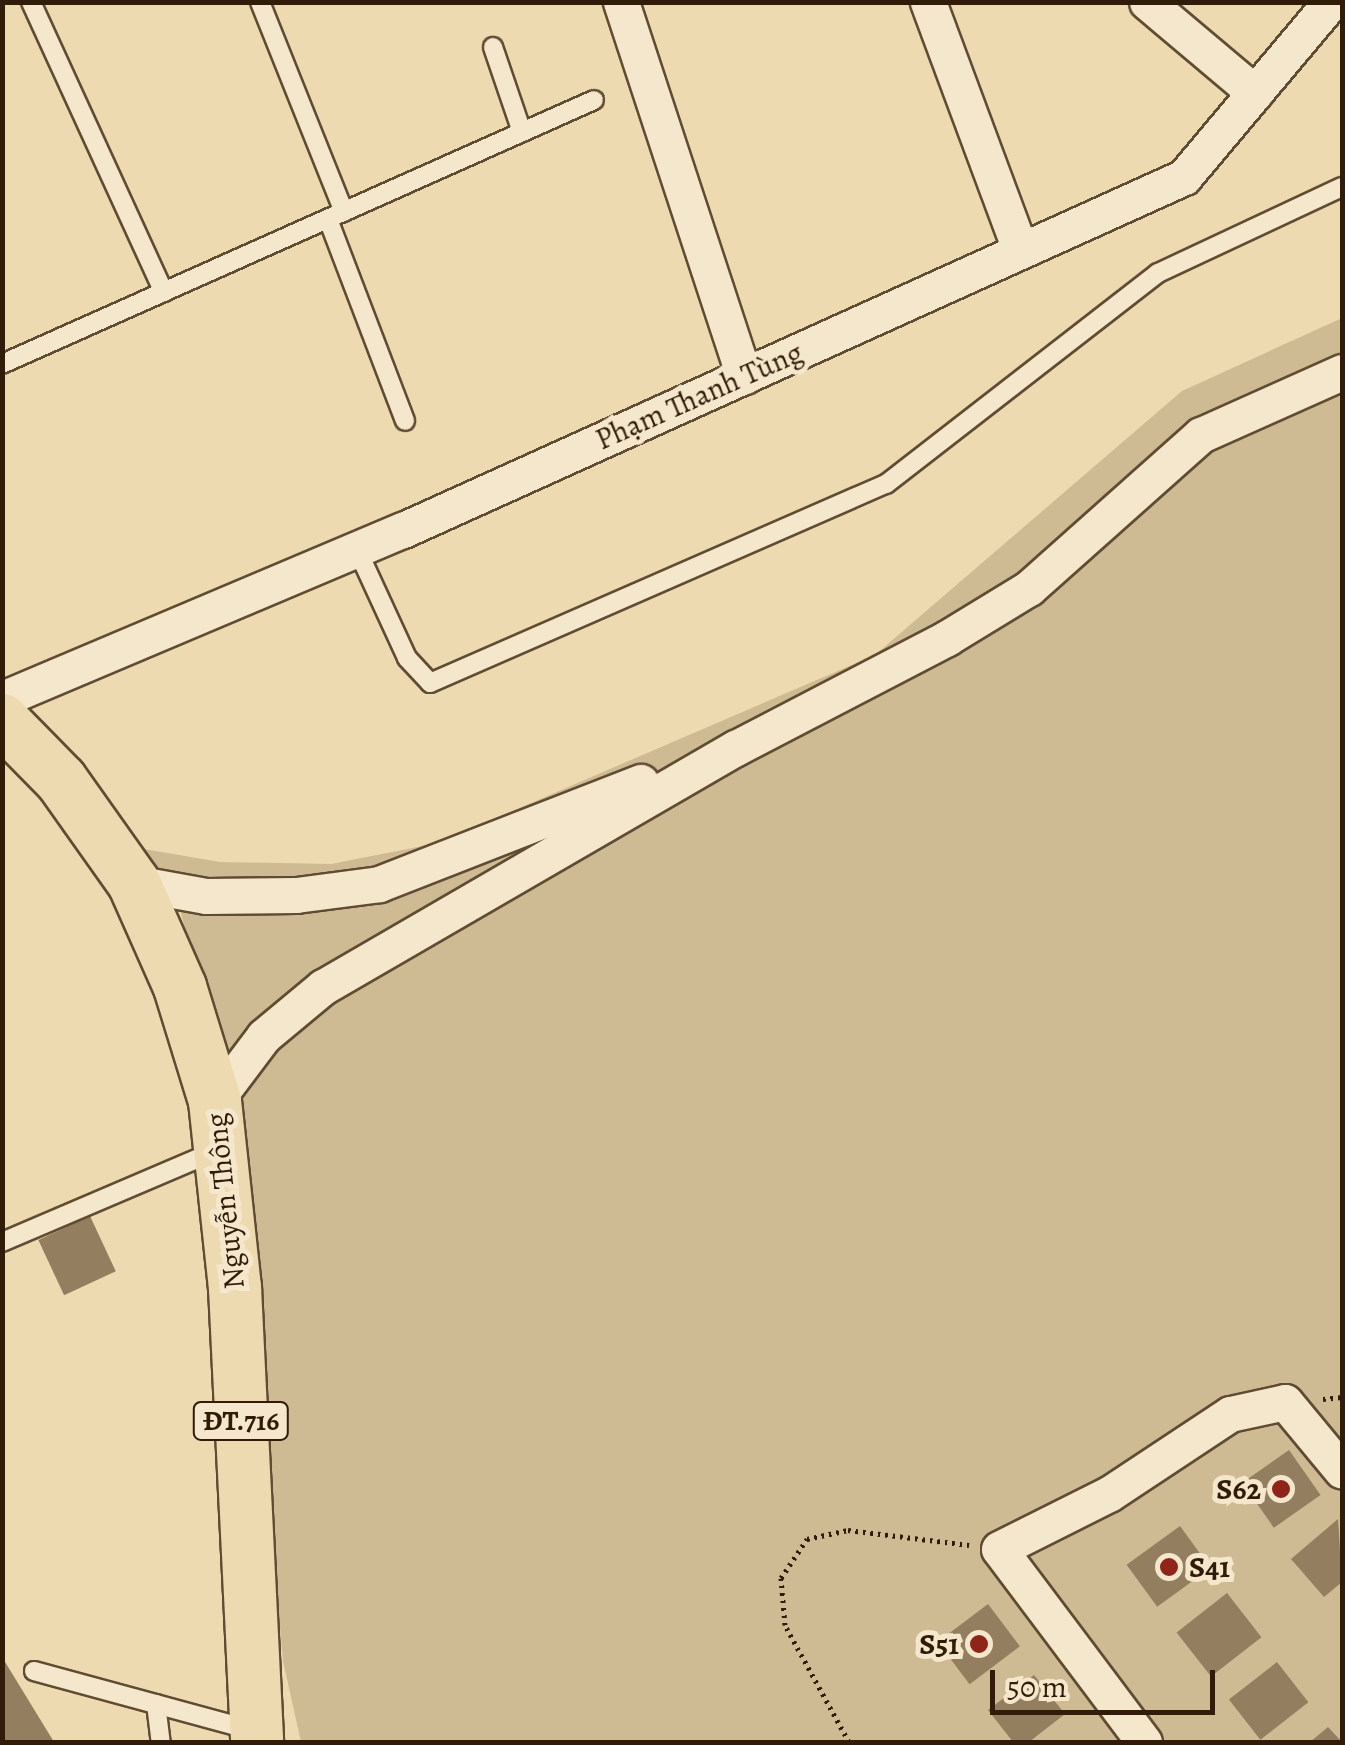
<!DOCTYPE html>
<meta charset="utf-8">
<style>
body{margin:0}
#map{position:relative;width:1345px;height:1745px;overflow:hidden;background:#eedab0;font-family:Alegreya,serif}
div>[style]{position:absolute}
.green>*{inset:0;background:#ceba93}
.building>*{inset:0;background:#937f5f;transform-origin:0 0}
.path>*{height:5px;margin-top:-2.5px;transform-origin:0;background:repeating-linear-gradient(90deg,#301c08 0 2.5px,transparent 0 7.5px)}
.roads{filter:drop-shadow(2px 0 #604c32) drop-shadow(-2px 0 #604c32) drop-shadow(0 2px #604c32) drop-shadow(0 -2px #604c32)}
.lane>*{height:18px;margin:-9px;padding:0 9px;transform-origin:9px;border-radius:9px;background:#f4e7cc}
.street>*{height:35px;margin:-17.5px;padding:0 17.5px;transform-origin:17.5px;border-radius:17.5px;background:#f4e7cc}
.primary>*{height:52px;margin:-26px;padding:0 26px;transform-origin:26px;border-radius:26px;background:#eedab0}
.dots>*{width:28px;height:28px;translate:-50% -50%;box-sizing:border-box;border:5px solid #f4e7cc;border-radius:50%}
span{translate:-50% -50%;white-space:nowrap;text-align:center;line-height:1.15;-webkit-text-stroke:10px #f4e7cc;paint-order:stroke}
.shield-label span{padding:2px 8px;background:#f4e7cc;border:2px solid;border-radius:8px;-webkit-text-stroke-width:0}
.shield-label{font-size:28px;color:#301c08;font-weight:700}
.street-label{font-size:30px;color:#301c08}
.poi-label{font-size:30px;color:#301c08;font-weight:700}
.right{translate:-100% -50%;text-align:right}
.left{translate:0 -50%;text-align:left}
.frame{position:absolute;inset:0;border:5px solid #301c08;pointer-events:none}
.scale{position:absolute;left:990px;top:1670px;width:225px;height:45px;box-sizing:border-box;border:5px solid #301c08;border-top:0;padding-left:12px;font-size:30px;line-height:35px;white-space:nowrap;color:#301c08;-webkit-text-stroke:8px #f4e7cc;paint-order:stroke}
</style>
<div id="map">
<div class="green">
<div style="clip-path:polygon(1342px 318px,1342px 1742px,301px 1742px,283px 1661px,236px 1131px,181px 913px,138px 848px,220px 862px,331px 864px,438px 843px,875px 655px,1182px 391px)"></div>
</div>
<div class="building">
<div style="left:90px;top:1216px;width:61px;height:57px;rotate:65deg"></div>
<div style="left:1289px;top:1450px;width:55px;height:57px;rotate:55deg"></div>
<div style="clip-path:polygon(1338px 1519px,1342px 1582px,1324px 1597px,1291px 1559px)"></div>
<div style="left:1180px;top:1526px;width:52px;height:66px;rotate:54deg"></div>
<div style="left:1227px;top:1593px;width:56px;height:64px;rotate:52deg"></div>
<div style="left:988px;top:1604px;width:53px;height:63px;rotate:53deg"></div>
<div style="clip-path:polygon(2px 1657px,54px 1742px,2px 1742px)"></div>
<div style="left:1277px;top:1662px;width:51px;height:61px;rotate:52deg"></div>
<div style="clip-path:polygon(1034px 1675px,1065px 1714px,1029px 1742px,1013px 1742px,988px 1710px)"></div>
<div style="clip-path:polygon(1328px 1727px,1342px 1742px,1310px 1742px)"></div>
</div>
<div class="path">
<div style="left:1323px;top:1399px;width:19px;rotate:-6deg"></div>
<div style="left:849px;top:1742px;width:133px;rotate:-118.7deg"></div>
<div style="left:785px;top:1625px;width:47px;rotate:-94.9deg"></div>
<div style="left:781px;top:1578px;width:47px;rotate:-56.3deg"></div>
<div style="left:807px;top:1539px;width:42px;rotate:-12.4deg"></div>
<div style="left:848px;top:1530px;width:122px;rotate:7.1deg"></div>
</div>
<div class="roads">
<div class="lane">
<div style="left:31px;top:2px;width:319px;rotate:65.4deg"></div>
<div style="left:260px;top:2px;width:226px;rotate:68.2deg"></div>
<div style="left:493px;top:47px;width:90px;rotate:71.2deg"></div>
<div style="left:328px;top:219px;width:216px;rotate:69.1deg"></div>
<div style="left:2px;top:364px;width:648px;rotate:-24.03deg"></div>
<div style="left:356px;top:547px;width:122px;rotate:65.3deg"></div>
<div style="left:407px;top:658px;width:34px;rotate:47deg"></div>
<div style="left:430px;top:683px;width:498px;rotate:-23.6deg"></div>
<div style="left:886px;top:484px;width:344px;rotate:-37.8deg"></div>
<div style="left:1158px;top:273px;width:203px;rotate:-25.1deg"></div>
<div style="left:2px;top:1242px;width:229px;rotate:-23.1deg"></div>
<div style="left:34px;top:1671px;width:225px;rotate:15.2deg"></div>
<div style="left:156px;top:1704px;width:38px;rotate:83deg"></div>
</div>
<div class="street">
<div style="left:621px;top:2px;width:394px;rotate:71.8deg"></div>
<div style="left:928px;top:2px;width:265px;rotate:69.6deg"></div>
<div style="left:1147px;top:2px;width:141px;rotate:40.1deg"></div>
<div style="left:2px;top:699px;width:435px;rotate:-22.9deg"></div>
<div style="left:403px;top:530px;width:857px;rotate:-24.32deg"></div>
<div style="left:1184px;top:177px;width:229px;rotate:-50deg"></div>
<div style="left:134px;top:883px;width:73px;rotate:10.2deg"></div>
<div style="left:206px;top:896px;width:90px;rotate:-0.6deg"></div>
<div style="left:296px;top:895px;width:84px;rotate:-7.5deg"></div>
<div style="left:379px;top:884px;width:281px;rotate:-21.3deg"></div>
<div style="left:215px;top:1101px;width:81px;rotate:-53deg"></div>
<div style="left:264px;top:1036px;width:77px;rotate:-39.7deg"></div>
<div style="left:323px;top:987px;width:477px;rotate:-30.1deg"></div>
<div style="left:736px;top:748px;width:238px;rotate:-27.5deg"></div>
<div style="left:947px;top:638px;width:96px;rotate:-31.4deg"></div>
<div style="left:1029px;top:588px;width:230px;rotate:-41.7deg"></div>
<div style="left:1201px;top:435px;width:154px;rotate:-24.1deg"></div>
<div style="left:1144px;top:1742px;width:241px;rotate:-126.9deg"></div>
<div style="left:999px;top:1549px;width:123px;rotate:-26.6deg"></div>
<div style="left:1109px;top:1494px;width:145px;rotate:-33.5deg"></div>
<div style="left:1230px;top:1414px;width:56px;rotate:-12.3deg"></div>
<div style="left:1285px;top:1402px;width:89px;rotate:50.4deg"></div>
</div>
<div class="primary">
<div style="left:2px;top:720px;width:84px;rotate:45.5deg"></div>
<div style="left:61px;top:780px;width:126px;rotate:54.7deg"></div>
<div style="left:134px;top:883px;width:114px;rotate:66.1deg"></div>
<div style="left:180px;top:987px;width:119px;rotate:72.9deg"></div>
<div style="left:215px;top:1101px;width:188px;rotate:83.9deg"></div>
<div style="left:235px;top:1288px;width:455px;rotate:87.2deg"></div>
</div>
</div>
<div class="dots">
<div style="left:1281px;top:1489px;background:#8f2418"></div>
<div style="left:1169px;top:1567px;background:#8f2418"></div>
<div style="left:979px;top:1644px;background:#8f2418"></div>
</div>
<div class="shield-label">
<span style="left:241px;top:1421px">ĐT.716</span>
</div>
<div class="street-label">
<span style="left:699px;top:396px;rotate:-24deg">Phạm Thanh Tùng</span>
<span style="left:225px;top:1201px;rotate:-96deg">Nguyễn Thông</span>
</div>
<div class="poi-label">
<span class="right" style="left:1261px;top:1489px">S62</span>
<span class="left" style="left:1189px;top:1567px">S41</span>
<span class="right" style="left:959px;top:1644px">S51</span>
</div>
<div class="frame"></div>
<div class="scale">50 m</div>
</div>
